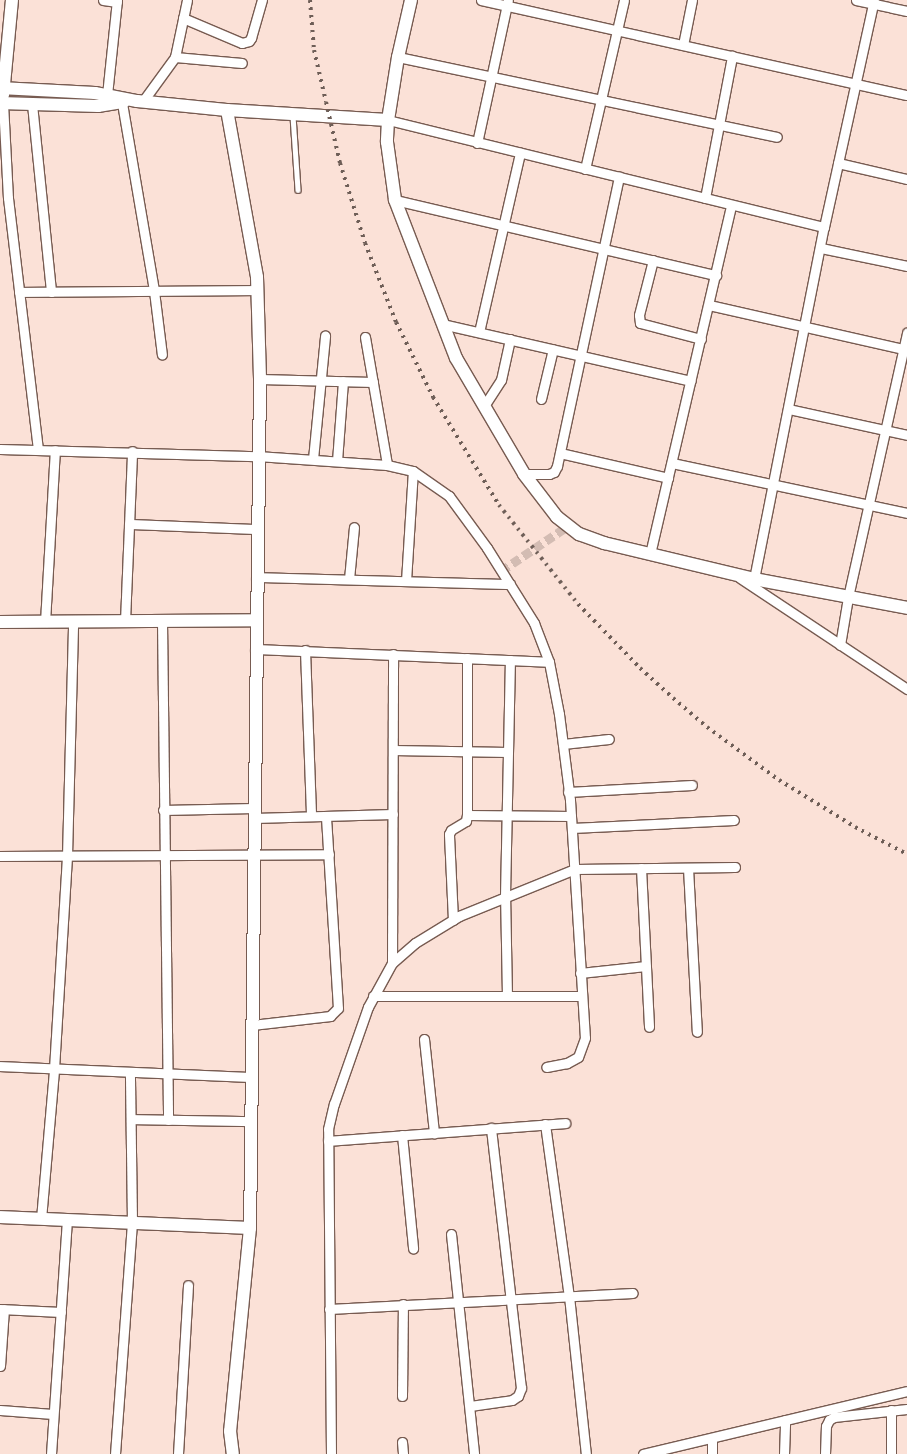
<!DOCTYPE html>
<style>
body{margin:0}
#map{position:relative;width:907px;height:1454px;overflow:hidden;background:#fbe1d7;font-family:Mulish,sans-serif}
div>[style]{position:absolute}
.street-tunnel>*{height:9px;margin-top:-4.5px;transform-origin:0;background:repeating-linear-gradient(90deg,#d3bcb3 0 9px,transparent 0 13.5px)}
.roads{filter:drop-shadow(1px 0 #775b51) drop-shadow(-1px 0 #775b51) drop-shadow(0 1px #775b51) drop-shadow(0 -1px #775b51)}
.lane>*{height:4.5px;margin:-2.25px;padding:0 2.25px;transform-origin:2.25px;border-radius:2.25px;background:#fff}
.street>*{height:9px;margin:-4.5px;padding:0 4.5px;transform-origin:4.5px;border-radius:4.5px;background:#fff}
.secondary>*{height:12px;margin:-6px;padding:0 6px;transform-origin:6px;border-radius:6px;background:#fff}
.rail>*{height:4px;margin-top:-2px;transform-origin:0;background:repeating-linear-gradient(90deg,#6e5e57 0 2.5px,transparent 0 7.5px)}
span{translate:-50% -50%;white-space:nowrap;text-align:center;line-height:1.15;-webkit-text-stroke:4px #fbe1d7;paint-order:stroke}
</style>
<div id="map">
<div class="street-tunnel">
<div style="left:501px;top:571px;width:81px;rotate:-33.9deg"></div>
</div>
<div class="roads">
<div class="lane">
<div style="left:293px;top:116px;width:74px;rotate:86.1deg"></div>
</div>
<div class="street">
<div style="left:103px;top:0;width:14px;rotate:8deg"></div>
<div style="left:481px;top:0;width:436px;rotate:12.6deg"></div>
<div style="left:856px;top:0;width:52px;rotate:12.2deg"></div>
<div style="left:183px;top:18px;width:64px;rotate:23deg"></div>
<div style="left:242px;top:43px;width:7px;rotate:-16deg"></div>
<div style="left:249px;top:41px;width:4px;rotate:-56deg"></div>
<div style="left:251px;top:38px;width:40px;rotate:-74deg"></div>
<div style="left:683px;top:45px;width:46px;rotate:-78.7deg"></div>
<div style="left:175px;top:57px;width:67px;rotate:5.1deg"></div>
<div style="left:398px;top:57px;width:387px;rotate:11.9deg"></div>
<div style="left:107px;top:95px;width:96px;rotate:-84deg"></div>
<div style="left:143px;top:101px;width:54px;rotate:-54deg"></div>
<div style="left:175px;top:57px;width:58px;rotate:-78.1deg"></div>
<div style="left:3px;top:103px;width:95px;rotate:87deg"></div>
<div style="left:8px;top:198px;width:253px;rotate:83.2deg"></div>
<div style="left:122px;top:103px;width:191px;rotate:80.3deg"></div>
<div style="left:154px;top:291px;width:64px;rotate:82.9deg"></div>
<div style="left:32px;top:104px;width:189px;rotate:84.2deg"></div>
<div style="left:388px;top:120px;width:449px;rotate:13.8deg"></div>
<div style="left:477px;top:143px;width:146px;rotate:-77.8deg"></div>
<div style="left:838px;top:163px;width:71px;rotate:13.1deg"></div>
<div style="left:585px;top:169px;width:173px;rotate:-77deg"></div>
<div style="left:705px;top:198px;width:145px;rotate:-79.2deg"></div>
<div style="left:395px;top:200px;width:330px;rotate:13.2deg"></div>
<div style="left:821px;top:248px;width:88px;rotate:11.8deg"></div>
<div style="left:653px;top:260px;width:57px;rotate:104.3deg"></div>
<div style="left:639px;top:315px;width:8px;rotate:83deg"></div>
<div style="left:640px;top:323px;width:63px;rotate:14.7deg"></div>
<div style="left:19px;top:292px;width:238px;rotate:-0.5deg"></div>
<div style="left:709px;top:305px;width:203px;rotate:12.8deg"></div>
<div style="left:442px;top:324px;width:255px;rotate:12.9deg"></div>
<div style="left:479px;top:332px;width:184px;rotate:-77.1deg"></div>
<div style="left:365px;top:337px;width:130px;rotate:80.2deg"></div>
<div style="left:260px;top:379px;width:113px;rotate:1.5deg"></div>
<div style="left:541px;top:399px;width:51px;rotate:-76.5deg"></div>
<div style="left:484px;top:406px;width:31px;rotate:-57deg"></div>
<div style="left:501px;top:380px;width:42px;rotate:-77.6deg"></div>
<div style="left:789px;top:409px;width:121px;rotate:12.4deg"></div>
<div style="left:0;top:449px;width:257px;rotate:1.6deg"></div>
<div style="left:257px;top:456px;width:130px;rotate:4deg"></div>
<div style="left:387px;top:465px;width:27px;rotate:13deg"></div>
<div style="left:413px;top:471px;width:44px;rotate:34.8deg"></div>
<div style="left:449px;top:496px;width:64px;rotate:53.8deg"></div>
<div style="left:487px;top:548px;width:89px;rotate:57.9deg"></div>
<div style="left:534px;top:623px;width:42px;rotate:69deg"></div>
<div style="left:549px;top:662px;width:53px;rotate:79.1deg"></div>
<div style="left:559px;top:714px;width:87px;rotate:82.7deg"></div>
<div style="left:570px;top:800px;width:238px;rotate:86.4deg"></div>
<div style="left:585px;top:1038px;width:20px;rotate:110deg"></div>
<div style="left:578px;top:1057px;width:13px;rotate:151deg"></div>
<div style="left:567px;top:1063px;width:21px;rotate:169deg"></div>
<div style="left:560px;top:453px;width:111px;rotate:13deg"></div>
<div style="left:313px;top:459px;width:124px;rotate:-84.4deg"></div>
<div style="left:337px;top:461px;width:80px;rotate:-85.7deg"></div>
<div style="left:672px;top:463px;width:240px;rotate:12deg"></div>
<div style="left:524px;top:474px;width:25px"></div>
<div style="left:549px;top:474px;width:5px;rotate:-22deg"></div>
<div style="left:554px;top:472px;width:7px;rotate:-63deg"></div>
<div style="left:557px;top:466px;width:296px;rotate:-77.9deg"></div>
<div style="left:129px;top:524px;width:127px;rotate:2.3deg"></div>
<div style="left:650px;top:554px;width:358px;rotate:-76.9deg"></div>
<div style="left:256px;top:577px;width:254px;rotate:1.6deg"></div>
<div style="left:740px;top:578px;width:201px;rotate:33.6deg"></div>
<div style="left:349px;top:579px;width:52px;rotate:-84.5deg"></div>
<div style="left:754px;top:579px;width:359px;rotate:-78.8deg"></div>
<div style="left:824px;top:227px;width:232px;rotate:-77.6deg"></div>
<div style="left:406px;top:581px;width:110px;rotate:-86.4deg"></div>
<div style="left:125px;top:621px;width:170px;rotate:-87.6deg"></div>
<div style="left:162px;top:621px;width:499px;rotate:89.3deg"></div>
<div style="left:45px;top:622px;width:172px;rotate:-86.7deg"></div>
<div style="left:840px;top:645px;width:49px;rotate:-80.5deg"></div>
<div style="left:848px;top:597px;width:271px;rotate:-77.4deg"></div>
<div style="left:255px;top:649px;width:294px;rotate:2.5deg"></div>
<div style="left:305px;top:650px;width:166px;rotate:87.9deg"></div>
<div style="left:563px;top:744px;width:46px;rotate:-6.2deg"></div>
<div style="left:393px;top:750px;width:115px;rotate:1deg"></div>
<div style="left:568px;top:792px;width:124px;rotate:-3.2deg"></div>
<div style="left:163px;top:810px;width:91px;rotate:-1.3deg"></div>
<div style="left:467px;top:815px;width:104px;rotate:0.6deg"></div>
<div style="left:254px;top:818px;width:139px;rotate:-1.6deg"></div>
<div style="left:572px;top:828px;width:162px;rotate:-2.8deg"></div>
<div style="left:0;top:856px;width:329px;rotate:-0.3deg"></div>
<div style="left:641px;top:868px;width:159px;rotate:87.1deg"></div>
<div style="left:688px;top:868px;width:164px;rotate:86.9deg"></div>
<div style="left:453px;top:920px;width:86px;rotate:-92.7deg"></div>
<div style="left:449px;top:834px;width:4px;rotate:-63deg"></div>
<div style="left:451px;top:830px;width:17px;rotate:-31deg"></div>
<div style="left:466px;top:821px;width:6px;rotate:-81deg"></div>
<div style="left:467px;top:815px;width:157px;rotate:-90deg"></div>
<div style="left:392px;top:963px;width:309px;rotate:-89.8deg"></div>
<div style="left:580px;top:973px;width:66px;rotate:-6.1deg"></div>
<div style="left:373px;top:996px;width:209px"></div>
<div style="left:507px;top:996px;width:100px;rotate:-91.1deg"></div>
<div style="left:505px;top:896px;width:236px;rotate:-88.8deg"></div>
<div style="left:252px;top:1025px;width:79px;rotate:-6.6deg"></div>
<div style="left:330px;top:1016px;width:11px;rotate:-45deg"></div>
<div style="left:338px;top:1008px;width:192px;rotate:-93.6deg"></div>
<div style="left:424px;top:1039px;width:95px;rotate:83.9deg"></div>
<div style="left:0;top:1066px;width:251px;rotate:2.5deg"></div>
<div style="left:131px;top:1119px;width:120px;rotate:1deg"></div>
<div style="left:545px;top:1124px;width:174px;rotate:82.1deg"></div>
<div style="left:569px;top:1296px;width:159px;rotate:83.9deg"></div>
<div style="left:402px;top:1135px;width:114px;rotate:84.4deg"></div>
<div style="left:328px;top:1141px;width:238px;rotate:-4.3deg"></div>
<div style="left:41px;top:1219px;width:151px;rotate:-85deg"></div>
<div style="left:54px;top:1069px;width:213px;rotate:-86.5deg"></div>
<div style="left:67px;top:856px;width:235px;rotate:-88.5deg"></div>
<div style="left:451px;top:1234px;width:221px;rotate:84deg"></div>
<div style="left:0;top:1309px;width:61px;rotate:2.8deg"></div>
<div style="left:329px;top:1309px;width:304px;rotate:-3deg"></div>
<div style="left:0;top:1366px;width:57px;rotate:-86deg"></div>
<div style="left:402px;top:1396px;width:92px;rotate:-89.4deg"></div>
<div style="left:470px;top:1406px;width:42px;rotate:-8.1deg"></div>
<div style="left:512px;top:1400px;width:7px;rotate:-34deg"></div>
<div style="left:518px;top:1396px;width:9px;rotate:-69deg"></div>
<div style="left:521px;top:1388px;width:262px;rotate:-96.6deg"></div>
<div style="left:0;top:1410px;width:53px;rotate:4.3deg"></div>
<div style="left:712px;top:1438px;width:16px;rotate:90deg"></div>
<div style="left:402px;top:1442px;width:12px;rotate:85deg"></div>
<div style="left:51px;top:1454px;width:235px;rotate:-86.1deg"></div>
<div style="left:115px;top:1454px;width:233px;rotate:-85.8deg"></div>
<div style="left:132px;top:1222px;width:150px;rotate:-90.8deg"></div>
<div style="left:178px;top:1454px;width:169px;rotate:-86.6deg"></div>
<div style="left:331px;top:1454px;width:325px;rotate:-90.5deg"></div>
<div style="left:328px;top:1129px;width:26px;rotate:-77deg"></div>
<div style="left:334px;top:1104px;width:103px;rotate:-70.7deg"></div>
<div style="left:368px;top:1007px;width:50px;rotate:-61.4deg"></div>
<div style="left:392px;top:963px;width:30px;rotate:-41deg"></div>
<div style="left:415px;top:943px;width:52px;rotate:-31.5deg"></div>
<div style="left:459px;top:916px;width:125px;rotate:-22.1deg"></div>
<div style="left:575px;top:869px;width:160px;rotate:-0.7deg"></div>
<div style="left:643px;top:1454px;width:271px;rotate:-13.4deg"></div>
<div style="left:784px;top:1454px;width:34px;rotate:-88deg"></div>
<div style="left:825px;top:1454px;width:28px;rotate:-88deg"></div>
<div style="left:826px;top:1426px;width:7px;rotate:-63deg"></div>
<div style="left:829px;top:1420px;width:6px;rotate:-31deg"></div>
<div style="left:834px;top:1417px;width:73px;rotate:-6.3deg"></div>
<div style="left:891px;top:1454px;width:44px;rotate:-90deg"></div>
</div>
<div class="secondary">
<div style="left:411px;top:0;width:58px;rotate:102.8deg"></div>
<div style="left:398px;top:57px;width:64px;rotate:99deg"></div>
<div style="left:388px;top:120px;width:22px;rotate:93deg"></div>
<div style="left:387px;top:142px;width:59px;rotate:82.1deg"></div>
<div style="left:395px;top:200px;width:169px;rotate:68.9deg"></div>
<div style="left:456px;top:358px;width:134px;rotate:59.6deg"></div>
<div style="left:524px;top:474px;width:54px;rotate:52.5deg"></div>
<div style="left:557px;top:517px;width:28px;rotate:38deg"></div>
<div style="left:579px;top:534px;width:27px;rotate:20deg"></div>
<div style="left:604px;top:543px;width:154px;rotate:13.5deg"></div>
<div style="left:754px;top:579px;width:156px;rotate:10.7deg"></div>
<div style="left:0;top:88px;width:95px;rotate:3deg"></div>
<div style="left:95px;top:93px;width:43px;rotate:10.8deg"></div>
<div style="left:137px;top:101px;width:90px;rotate:5.7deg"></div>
<div style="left:227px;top:110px;width:161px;rotate:3.6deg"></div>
<div style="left:3px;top:95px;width:95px;rotate:-84.6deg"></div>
<div style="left:0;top:103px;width:98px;rotate:1.8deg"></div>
<div style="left:98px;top:106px;width:26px;rotate:-9deg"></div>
<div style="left:227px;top:110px;width:170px;rotate:79.8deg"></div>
<div style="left:257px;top:277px;width:102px;rotate:88.3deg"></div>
<div style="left:260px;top:379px;width:849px;rotate:90.67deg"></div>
<div style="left:250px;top:1228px;width:204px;rotate:95.6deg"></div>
<div style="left:230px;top:1431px;width:23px;rotate:83deg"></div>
<div style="left:0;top:622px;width:255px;rotate:-0.4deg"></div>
<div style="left:0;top:1217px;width:250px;rotate:2.5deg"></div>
</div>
</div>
<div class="rail">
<div style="left:310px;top:0;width:50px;rotate:85.4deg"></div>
<div style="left:314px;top:50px;width:53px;rotate:77deg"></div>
<div style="left:326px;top:102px;width:63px;rotate:77.1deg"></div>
<div style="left:340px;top:163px;width:84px;rotate:72.6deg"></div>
<div style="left:365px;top:243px;width:85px;rotate:68.6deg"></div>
<div style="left:396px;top:322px;width:84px;rotate:63.7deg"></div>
<div style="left:433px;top:397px;width:127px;rotate:58.6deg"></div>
<div style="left:499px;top:505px;width:127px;rotate:51.4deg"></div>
<div style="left:578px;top:604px;width:89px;rotate:45.9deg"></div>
<div style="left:640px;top:668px;width:45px;rotate:42.3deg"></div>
<div style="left:673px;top:698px;width:45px;rotate:40.5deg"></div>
<div style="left:707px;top:727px;width:89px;rotate:36.4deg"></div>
<div style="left:779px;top:780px;width:89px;rotate:31.7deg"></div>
<div style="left:855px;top:827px;width:59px;rotate:27.4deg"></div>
</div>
</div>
